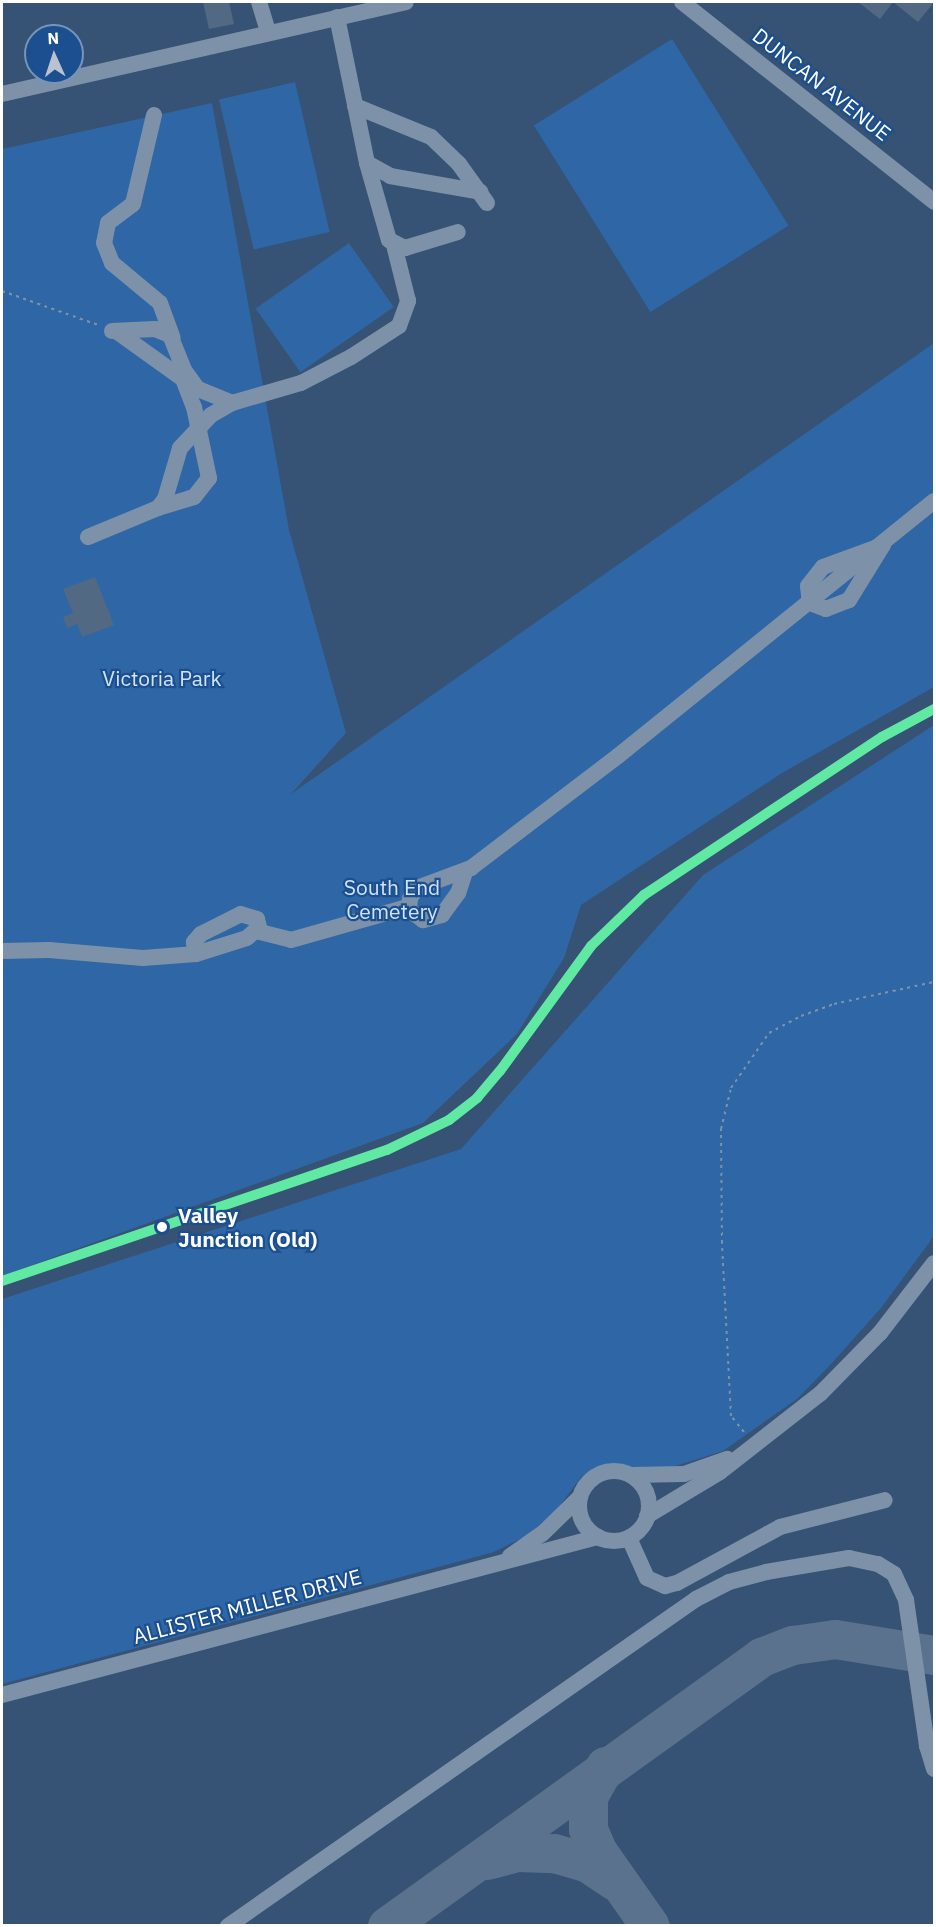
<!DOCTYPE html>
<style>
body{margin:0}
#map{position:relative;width:936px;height:1927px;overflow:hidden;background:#365274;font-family:"IBM Plex Sans",sans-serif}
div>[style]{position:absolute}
.green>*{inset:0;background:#2f66a5;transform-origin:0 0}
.taxiway>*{height:39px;margin:-19.5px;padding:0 19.5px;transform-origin:19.5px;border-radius:19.5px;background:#5a728e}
.building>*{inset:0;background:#526984}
.path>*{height:2px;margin-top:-1px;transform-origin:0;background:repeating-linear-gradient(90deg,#7d92a8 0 3px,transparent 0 7.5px)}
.minor>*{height:16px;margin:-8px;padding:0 8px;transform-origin:8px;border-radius:8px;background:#7d92a8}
.minor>.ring{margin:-8px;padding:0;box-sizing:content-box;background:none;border:16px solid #7d92a8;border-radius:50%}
.rail-1>*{height:10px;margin:-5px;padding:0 5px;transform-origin:5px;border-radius:5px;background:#60e9a3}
.dots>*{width:16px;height:16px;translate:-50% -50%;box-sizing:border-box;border:3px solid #1b4f8f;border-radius:50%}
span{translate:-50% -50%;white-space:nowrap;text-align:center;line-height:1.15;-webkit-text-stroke:4.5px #1b4f8f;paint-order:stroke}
.street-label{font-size:21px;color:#fff}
.park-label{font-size:21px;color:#cfe3fa}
.stop-label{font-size:21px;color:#fff;font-weight:700}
.left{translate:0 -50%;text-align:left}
.frame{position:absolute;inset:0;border:3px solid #fff;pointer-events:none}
.north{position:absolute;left:24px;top:24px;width:60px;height:60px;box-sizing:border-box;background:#1b4f8f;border:2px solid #7695bc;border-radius:50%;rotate:357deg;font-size:16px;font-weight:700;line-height:24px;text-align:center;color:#fff}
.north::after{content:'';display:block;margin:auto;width:21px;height:27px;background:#b9c2ce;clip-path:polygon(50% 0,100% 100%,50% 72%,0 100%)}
</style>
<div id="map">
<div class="green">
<div style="left:672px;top:39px;width:220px;height:163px;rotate:58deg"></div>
<div style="left:295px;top:82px;width:154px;height:78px;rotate:77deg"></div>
<div style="clip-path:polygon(212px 103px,289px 530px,346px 733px,291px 794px,934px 343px,934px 687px,782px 773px,581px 905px,564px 958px,517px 1034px,423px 1123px,2px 1276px,2px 149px)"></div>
<div style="left:349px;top:243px;width:78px;height:114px;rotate:55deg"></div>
<div style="clip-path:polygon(934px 725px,934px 1236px,881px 1308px,831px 1364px,797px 1399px,723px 1451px,669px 1468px,597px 1467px,582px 1476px,555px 1512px,526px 1536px,494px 1552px,2px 1684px,2px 1299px,461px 1149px,703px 875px)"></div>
</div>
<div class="taxiway">
<div style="left:605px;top:1766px;width:35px;rotate:119deg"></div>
<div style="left:588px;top:1797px;width:32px;rotate:90deg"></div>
<div style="left:588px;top:1829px;width:25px;rotate:67deg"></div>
<div style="left:598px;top:1852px;width:90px;rotate:54.9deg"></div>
<div style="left:487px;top:1860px;width:31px;rotate:-15deg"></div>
<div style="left:517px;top:1852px;width:37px;rotate:2deg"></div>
<div style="left:554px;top:1853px;width:35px;rotate:16deg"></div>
<div style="left:588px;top:1863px;width:32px;rotate:34deg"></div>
<div style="left:387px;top:1926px;width:461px;rotate:-35.7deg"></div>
<div style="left:761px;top:1657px;width:34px;rotate:-21deg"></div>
<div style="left:793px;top:1645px;width:42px;rotate:-8.1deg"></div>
<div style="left:835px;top:1639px;width:100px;rotate:9.2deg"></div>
</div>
<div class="building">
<div style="clip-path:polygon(203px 2px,229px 2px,234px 24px,209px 29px)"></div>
<div style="clip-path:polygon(858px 2px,934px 2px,918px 22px,893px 2px,880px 19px)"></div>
<div style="clip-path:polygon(95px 577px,114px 625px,82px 637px,77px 624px,67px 628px,63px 617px,73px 613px,63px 589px)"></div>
</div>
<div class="path">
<div style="left:2px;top:291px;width:102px;rotate:19.5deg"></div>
<div style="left:744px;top:1432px;width:21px;rotate:-129deg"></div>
<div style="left:731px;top:1416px;width:173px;rotate:-93deg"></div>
<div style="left:722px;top:1243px;width:114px;rotate:-90.5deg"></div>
<div style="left:721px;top:1129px;width:42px;rotate:-76.3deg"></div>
<div style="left:731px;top:1088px;width:67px;rotate:-55.4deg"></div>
<div style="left:769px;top:1033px;width:36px;rotate:-28deg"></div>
<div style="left:801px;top:1016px;width:35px;rotate:-20deg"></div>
<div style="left:834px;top:1004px;width:102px;rotate:-12.4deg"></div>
</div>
<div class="minor">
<div style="left:259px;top:2px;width:31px;rotate:73deg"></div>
<div style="left:682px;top:2px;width:322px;rotate:38.4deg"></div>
<div style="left:337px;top:17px;width:149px;rotate:78.4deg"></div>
<div style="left:367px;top:163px;width:80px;rotate:74.1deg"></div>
<div style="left:389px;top:240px;width:18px;rotate:27deg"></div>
<div style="left:405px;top:248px;width:55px;rotate:-16.8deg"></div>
<div style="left:2px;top:94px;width:414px;rotate:-12.8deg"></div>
<div style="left:355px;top:106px;width:82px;rotate:22.2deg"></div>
<div style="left:431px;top:137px;width:39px;rotate:44deg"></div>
<div style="left:459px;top:164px;width:48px;rotate:54.3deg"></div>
<div style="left:154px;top:115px;width:91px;rotate:103.3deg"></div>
<div style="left:133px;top:204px;width:31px;rotate:143deg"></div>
<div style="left:108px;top:223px;width:20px;rotate:101deg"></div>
<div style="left:104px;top:243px;width:22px;rotate:68deg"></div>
<div style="left:112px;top:263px;width:62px;rotate:39.8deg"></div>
<div style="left:160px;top:303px;width:37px;rotate:70deg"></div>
<div style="left:367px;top:163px;width:26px;rotate:29deg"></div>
<div style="left:390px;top:176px;width:92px;rotate:10deg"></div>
<div style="left:112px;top:331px;width:43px;rotate:-2.7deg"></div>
<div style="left:155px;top:329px;width:16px;rotate:22deg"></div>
<div style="left:170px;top:335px;width:38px;rotate:68deg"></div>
<div style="left:184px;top:370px;width:24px;rotate:54deg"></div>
<div style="left:198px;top:389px;width:37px;rotate:22deg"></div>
<div style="left:116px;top:331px;width:82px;rotate:35.6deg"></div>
<div style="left:183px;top:379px;width:30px;rotate:69deg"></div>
<div style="left:194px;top:407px;width:73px;rotate:78.1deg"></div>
<div style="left:209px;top:478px;width:24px;rotate:128deg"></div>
<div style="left:194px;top:497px;width:38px;rotate:163deg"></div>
<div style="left:88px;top:537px;width:76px;rotate:-22.5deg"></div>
<div style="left:158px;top:508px;width:11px;rotate:-52deg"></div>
<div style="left:165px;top:499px;width:53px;rotate:-73.6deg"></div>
<div style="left:180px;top:448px;width:45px;rotate:-46.8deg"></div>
<div style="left:211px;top:415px;width:24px;rotate:-30deg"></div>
<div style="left:232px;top:403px;width:72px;rotate:-16.2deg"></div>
<div style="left:301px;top:383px;width:56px;rotate:-27.5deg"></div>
<div style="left:351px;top:357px;width:57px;rotate:-32.9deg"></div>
<div style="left:399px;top:326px;width:27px;rotate:-70deg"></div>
<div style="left:408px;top:301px;width:58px;rotate:-104deg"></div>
<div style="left:883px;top:545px;width:65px;rotate:121.7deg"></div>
<div style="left:849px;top:600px;width:25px;rotate:159deg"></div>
<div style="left:826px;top:609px;width:17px;rotate:-159deg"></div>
<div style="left:810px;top:603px;width:17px;rotate:-97deg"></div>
<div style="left:808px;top:586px;width:24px;rotate:-52deg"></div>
<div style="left:823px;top:567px;width:64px;rotate:-20.1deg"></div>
<div style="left:465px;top:872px;width:22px;rotate:108deg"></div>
<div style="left:458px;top:893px;width:27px;rotate:126deg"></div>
<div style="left:442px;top:915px;width:20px;rotate:165deg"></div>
<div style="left:423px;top:920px;width:17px;rotate:-144deg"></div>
<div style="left:409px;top:910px;width:12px;rotate:-85deg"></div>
<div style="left:410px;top:898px;width:12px;rotate:-55deg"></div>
<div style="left:417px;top:888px;width:58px;rotate:-20.3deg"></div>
<div style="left:471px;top:868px;width:185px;rotate:-37.3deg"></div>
<div style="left:618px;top:756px;width:406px;rotate:-38.9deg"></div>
<div style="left:256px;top:931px;width:36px;rotate:14deg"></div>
<div style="left:291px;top:940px;width:122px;rotate:-15.8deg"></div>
<div style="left:2px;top:951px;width:47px;rotate:-1.2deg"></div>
<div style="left:49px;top:950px;width:94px;rotate:4.9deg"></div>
<div style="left:143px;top:958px;width:53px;rotate:-4.3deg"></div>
<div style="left:196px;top:954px;width:53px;rotate:-17.4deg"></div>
<div style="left:247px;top:938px;width:16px;rotate:-43deg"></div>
<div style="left:259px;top:927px;width:8px;rotate:-104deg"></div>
<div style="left:257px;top:919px;width:17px;rotate:-163deg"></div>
<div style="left:241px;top:914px;width:45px;rotate:153.4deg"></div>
<div style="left:201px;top:934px;width:11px;rotate:131deg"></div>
<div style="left:194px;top:942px;width:12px;rotate:81deg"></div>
<div class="ring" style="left:579px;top:1471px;width:54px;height:54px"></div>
<div style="left:631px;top:1475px;width:53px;rotate:-1.1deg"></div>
<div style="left:684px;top:1474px;width:46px;rotate:-19.2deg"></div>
<div style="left:647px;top:1516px;width:85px;rotate:-31.1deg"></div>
<div style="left:720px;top:1472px;width:127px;rotate:-38deg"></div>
<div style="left:820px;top:1394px;width:86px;rotate:-45.5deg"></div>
<div style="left:880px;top:1333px;width:88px;rotate:-52.4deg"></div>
<div style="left:629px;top:1538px;width:44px;rotate:65.8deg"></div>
<div style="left:647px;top:1578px;width:20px;rotate:24deg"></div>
<div style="left:665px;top:1586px;width:12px;rotate:-14deg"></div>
<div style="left:677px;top:1583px;width:117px;rotate:-28.5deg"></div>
<div style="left:780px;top:1527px;width:108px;rotate:-14.4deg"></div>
<div style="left:510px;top:1556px;width:39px;rotate:-35deg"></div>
<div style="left:542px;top:1534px;width:53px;rotate:-44.2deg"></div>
<div style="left:2px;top:1695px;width:617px;rotate:-14.85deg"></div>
<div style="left:228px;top:1926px;width:571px;rotate:-34.94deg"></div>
<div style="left:696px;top:1599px;width:37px;rotate:-27deg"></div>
<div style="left:729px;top:1582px;width:38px;rotate:-15deg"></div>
<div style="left:766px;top:1572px;width:84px;rotate:-9.6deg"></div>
<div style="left:849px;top:1558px;width:30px;rotate:12deg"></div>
<div style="left:878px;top:1564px;width:19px;rotate:32deg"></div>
<div style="left:894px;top:1574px;width:29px;rotate:65deg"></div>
<div style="left:906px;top:1600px;width:148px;rotate:81.8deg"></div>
<div style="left:927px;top:1746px;width:24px;rotate:73deg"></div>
</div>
<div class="rail-1">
<div style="left:2px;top:1281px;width:407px;rotate:-18.8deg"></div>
<div style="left:387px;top:1150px;width:69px;rotate:-25.8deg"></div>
<div style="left:449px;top:1120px;width:36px;rotate:-38deg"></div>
<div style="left:477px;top:1098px;width:35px;rotate:-50deg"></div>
<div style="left:500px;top:1071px;width:155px;rotate:-53.9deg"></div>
<div style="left:591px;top:946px;width:74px;rotate:-43.9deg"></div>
<div style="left:644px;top:895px;width:286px;rotate:-33.6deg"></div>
<div style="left:882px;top:737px;width:59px;rotate:-28.3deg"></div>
</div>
<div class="dots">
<div style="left:162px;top:1227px;background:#fff"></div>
</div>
<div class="street-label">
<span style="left:822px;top:84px;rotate:38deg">DUNCAN AVENUE</span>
<span style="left:247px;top:1606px;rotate:-15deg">ALLISTER MILLER DRIVE</span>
</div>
<div class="park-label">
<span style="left:162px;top:678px">Victoria Park</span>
<span style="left:392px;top:899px">South End<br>Cemetery</span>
</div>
<div class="stop-label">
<span class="left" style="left:178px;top:1227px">Valley<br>Junction (Old)</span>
</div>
<div class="frame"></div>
<div class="north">N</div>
</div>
